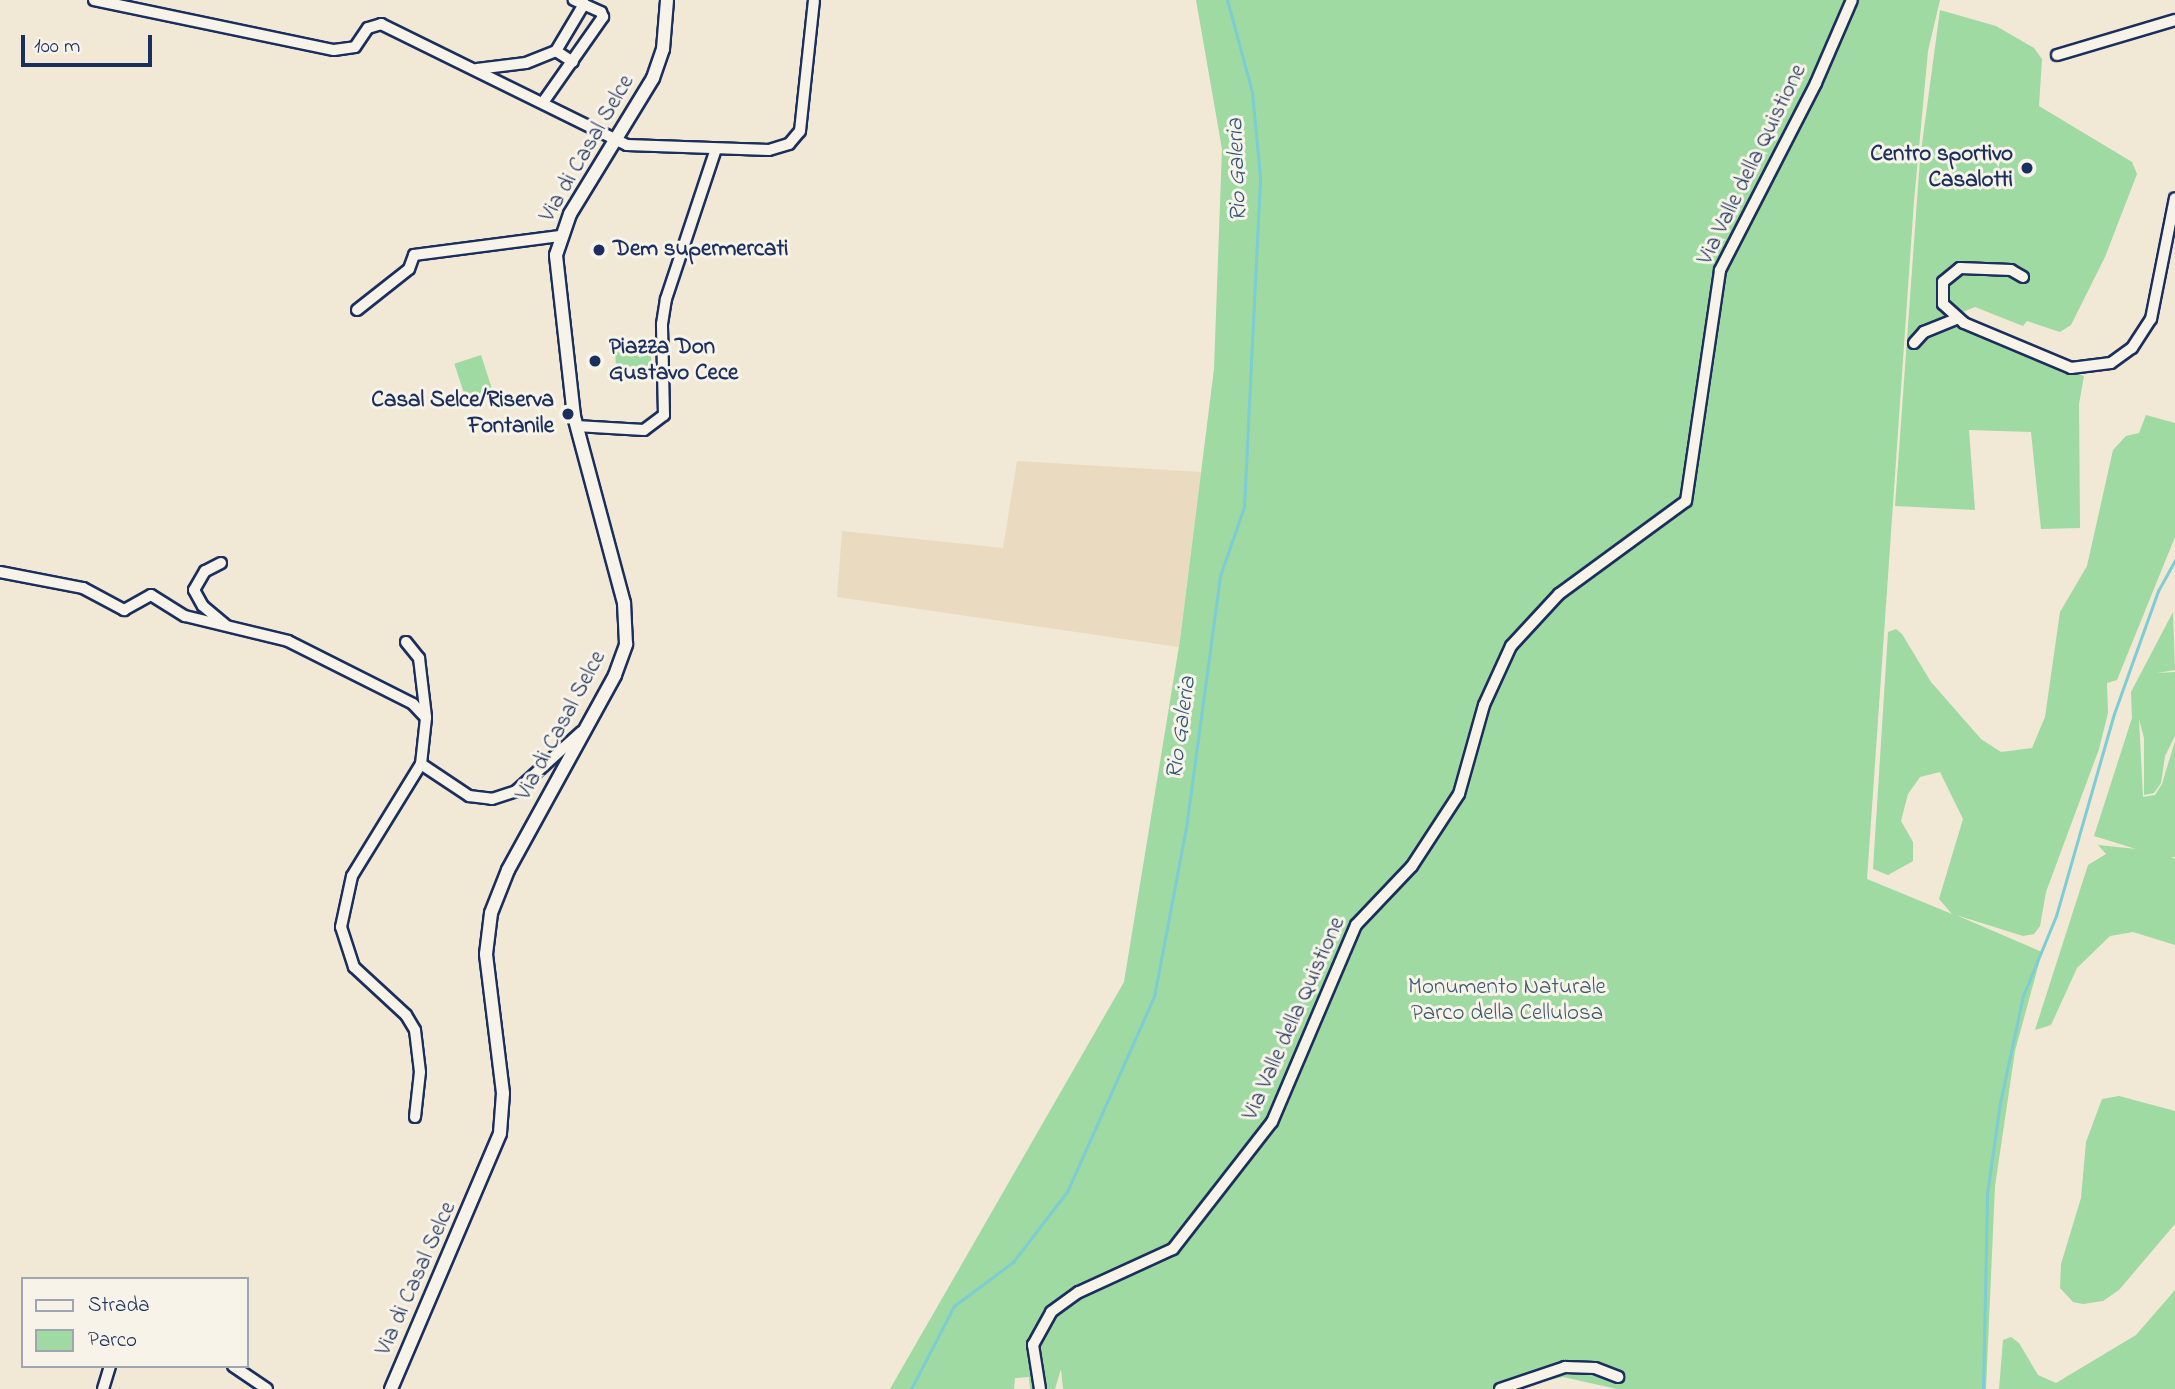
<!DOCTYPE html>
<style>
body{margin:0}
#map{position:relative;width:2175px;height:1389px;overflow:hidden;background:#f1e8d6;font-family:"Indie Flower",sans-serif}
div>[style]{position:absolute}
.built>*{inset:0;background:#eadac0}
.green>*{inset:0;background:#9edaa1;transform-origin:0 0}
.stream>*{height:2.5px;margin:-1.25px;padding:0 1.25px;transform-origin:1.25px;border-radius:1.25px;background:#7ccdd4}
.roads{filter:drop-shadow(2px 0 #1b2f5e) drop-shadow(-2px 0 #1b2f5e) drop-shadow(0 2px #1b2f5e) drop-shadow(0 -2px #1b2f5e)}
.minor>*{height:10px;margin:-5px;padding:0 5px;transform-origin:5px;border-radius:5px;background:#f7f3e8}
.major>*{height:12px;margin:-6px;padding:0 6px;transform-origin:6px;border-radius:6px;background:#f7f3e8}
.dots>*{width:19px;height:19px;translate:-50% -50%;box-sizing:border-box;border:4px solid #f7f3e8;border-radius:50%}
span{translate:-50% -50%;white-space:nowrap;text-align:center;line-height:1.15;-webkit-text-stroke:6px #f7f3e8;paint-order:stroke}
.street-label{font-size:23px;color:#1b2f5e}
.poi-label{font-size:23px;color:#1b2f5e;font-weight:700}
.right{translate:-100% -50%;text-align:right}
.left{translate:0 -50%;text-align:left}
.park-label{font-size:23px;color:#3c5a6f}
.water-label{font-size:24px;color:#33567c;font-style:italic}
.legend{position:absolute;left:21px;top:1277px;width:228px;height:91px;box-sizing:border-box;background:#f7f3e8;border:2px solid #9fa5b1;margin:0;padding:9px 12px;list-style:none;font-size:21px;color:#1b2f5e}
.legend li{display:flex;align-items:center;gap:14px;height:35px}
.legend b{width:35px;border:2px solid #9fa5b1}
.scale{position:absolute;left:21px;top:35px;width:131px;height:32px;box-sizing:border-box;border:4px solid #1b2f5e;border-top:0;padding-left:9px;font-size:21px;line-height:24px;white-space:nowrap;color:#1b2f5e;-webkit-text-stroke:5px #f7f3e8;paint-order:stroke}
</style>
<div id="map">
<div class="built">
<div style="clip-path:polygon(1017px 461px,1201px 472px,1179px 647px,837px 597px,842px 531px,1003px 548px)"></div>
</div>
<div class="green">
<div style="clip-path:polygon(1196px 0,1940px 0,1928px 51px,1914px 201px,1867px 879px,1952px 914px,1939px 899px,1963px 819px,1940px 772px,1920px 777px,1908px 794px,1901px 821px,1913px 842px,1913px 861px,1888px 875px,1873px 869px,1888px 632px,1896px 629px,1902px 634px,1931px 682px,1981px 739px,2001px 752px,2032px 748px,2045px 717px,2060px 612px,2087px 566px,2113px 450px,2126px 436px,2139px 433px,2146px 415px,2175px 423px,2175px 537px,2117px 680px,2107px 683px,2108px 713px,2099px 749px,2046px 892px,2040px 926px,2034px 934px,2023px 936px,1956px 915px,2042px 952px,2015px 1051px,1995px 1186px,1986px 1389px,1617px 1389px,1563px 1377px,1509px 1389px,1063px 1389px,1061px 1369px,1055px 1389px,1030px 1389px,1029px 1377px,1015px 1378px,1014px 1389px,890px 1389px,1124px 982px,1180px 640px,1214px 369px,1222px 149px)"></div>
<div style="clip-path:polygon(1940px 10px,1996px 26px,2034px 48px,2042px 59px,2039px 106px,2132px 162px,2137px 174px,2105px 257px,2071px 325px,2060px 332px,2027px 321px,2023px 326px,1975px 307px,1950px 317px,1955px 325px,1997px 344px,2084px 376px,2079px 404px,2080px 528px,2041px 529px,2031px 432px,1969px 430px,1975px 510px,1895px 506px,1920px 159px)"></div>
<div style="clip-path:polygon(650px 349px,652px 368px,616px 366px,615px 352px)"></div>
<div style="left:481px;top:355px;width:42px;height:28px;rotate:72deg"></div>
<div style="clip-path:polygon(2173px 612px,2175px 670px,2157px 673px,2175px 672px,2175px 736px,2165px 756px,2161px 783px,2154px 793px,2144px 795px,2144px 738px,2139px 719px,2143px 797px,2155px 795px,2162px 784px,2175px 741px,2175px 857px,2171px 857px,2175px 859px,2175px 945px,2133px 932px,2110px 936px,2077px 968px,2051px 1025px,2035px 1030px,2088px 865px,2106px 854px,2098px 845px,2136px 849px,2094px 836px,2132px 718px,2131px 692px)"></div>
<div style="clip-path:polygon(2119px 1096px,2175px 1111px,2175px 1224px,2119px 1290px,2103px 1301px,2083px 1304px,2073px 1302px,2060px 1288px,2061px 1264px,2081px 1198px,2086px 1142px,2102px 1099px)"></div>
<div style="clip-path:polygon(2175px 1290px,2175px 1389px,1999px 1389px,2003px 1340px,2011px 1337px,2019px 1343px,2038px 1375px,2056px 1383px,2136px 1335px)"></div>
</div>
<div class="stream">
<div style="left:911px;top:1389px;width:93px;rotate:-62.6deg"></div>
<div style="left:954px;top:1306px;width:74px;rotate:-36.7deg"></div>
<div style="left:1013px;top:1262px;width:88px;rotate:-52.4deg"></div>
<div style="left:1067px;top:1192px;width:214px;rotate:-66deg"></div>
<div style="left:1154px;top:997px;width:172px;rotate:-79.3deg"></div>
<div style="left:1186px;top:828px;width:254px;rotate:-82.3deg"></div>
<div style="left:1220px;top:576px;width:73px;rotate:-70.8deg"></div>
<div style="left:1244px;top:507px;width:330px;rotate:-87.2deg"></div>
<div style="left:1260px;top:177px;width:85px;rotate:-95.4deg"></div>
<div style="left:1252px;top:92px;width:95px;rotate:-105.2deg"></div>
<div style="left:1983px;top:1389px;width:195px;rotate:-88.8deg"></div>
<div style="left:1987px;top:1194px;width:92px;rotate:-81.9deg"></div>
<div style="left:2000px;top:1103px;width:109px;rotate:-77.9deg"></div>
<div style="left:2023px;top:996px;width:87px;rotate:-67.6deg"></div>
<div style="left:2056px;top:916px;width:210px;rotate:-74deg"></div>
<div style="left:2114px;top:714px;width:131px;rotate:-70.3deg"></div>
<div style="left:2158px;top:591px;width:35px;rotate:-61deg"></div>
</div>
<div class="roads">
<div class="minor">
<div style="left:94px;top:0;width:245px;rotate:11.8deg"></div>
<div style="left:334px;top:50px;width:21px;rotate:-8deg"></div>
<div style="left:355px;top:47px;width:23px;rotate:-56deg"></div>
<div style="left:368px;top:28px;width:14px;rotate:-17deg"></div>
<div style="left:381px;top:24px;width:274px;rotate:26.2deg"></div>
<div style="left:627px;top:145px;width:142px;rotate:2deg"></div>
<div style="left:769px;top:150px;width:21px;rotate:-17deg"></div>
<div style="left:789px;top:144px;width:17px;rotate:-50deg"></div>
<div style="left:800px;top:131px;width:131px;rotate:-83.9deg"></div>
<div style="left:556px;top:51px;width:55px;rotate:-59.2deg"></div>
<div style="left:2057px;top:55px;width:123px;rotate:-16.5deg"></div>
<div style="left:477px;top:69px;width:49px;rotate:-7deg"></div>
<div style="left:526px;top:63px;width:32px;rotate:-22deg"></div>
<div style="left:556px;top:51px;width:20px;rotate:33deg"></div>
<div style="left:544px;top:101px;width:103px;rotate:-54.9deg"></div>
<div style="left:603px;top:17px;width:5px;rotate:-112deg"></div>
<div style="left:601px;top:12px;width:30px;rotate:-156deg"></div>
<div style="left:2023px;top:277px;width:14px;rotate:-150deg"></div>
<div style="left:2011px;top:270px;width:51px;rotate:-177.8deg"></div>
<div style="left:1960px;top:268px;width:22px;rotate:141deg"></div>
<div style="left:1943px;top:282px;width:22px;rotate:90deg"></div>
<div style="left:1943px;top:304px;width:28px;rotate:42deg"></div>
<div style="left:1964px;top:323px;width:116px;rotate:22.8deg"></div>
<div style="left:2071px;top:368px;width:40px;rotate:-7.1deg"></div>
<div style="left:2111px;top:363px;width:26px;rotate:-36deg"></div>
<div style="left:2132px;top:348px;width:35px;rotate:-57deg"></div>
<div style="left:2151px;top:319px;width:123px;rotate:-78.8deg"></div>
<div style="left:357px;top:310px;width:66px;rotate:-38.3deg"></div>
<div style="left:409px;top:269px;width:15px;rotate:-70deg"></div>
<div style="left:414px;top:255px;width:147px;rotate:-7.4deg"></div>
<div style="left:1914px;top:343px;width:15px;rotate:-48deg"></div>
<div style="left:1924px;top:332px;width:35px;rotate:-22deg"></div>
<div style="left:576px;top:426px;width:68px;rotate:3.4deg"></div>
<div style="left:644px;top:430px;width:25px;rotate:-37deg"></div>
<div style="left:664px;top:415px;width:91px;rotate:-91.3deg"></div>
<div style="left:662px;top:324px;width:25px;rotate:-81deg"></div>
<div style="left:666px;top:299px;width:158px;rotate:-71.6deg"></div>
<div style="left:221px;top:563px;width:18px;rotate:153deg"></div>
<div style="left:205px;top:571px;width:22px;rotate:120deg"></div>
<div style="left:194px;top:590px;width:18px;rotate:61deg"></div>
<div style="left:203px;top:606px;width:30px;rotate:40deg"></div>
<div style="left:0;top:572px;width:85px;rotate:10.9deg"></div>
<div style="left:83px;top:588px;width:47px;rotate:28.2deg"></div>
<div style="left:124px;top:610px;width:31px;rotate:-29deg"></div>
<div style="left:151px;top:595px;width:40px;rotate:32deg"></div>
<div style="left:185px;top:616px;width:106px;rotate:13.6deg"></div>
<div style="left:288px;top:641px;width:140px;rotate:26.7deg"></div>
<div style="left:413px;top:704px;width:19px;rotate:47deg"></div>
<div style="left:426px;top:718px;width:46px;rotate:96.2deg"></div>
<div style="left:421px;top:764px;width:58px;rotate:33.7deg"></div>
<div style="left:469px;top:796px;width:23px;rotate:7deg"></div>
<div style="left:492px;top:799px;width:25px;rotate:-18deg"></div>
<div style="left:516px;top:791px;width:88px;rotate:-42.2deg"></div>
<div style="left:406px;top:642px;width:21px;rotate:51deg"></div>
<div style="left:419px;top:658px;width:59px;rotate:83.2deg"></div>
<div style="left:415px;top:1117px;width:45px;rotate:-83.7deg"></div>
<div style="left:420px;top:1072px;width:42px;rotate:-96.8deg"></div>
<div style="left:415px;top:1030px;width:17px;rotate:-121deg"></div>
<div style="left:406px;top:1015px;width:71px;rotate:-137.3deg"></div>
<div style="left:354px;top:967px;width:42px;rotate:-108deg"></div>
<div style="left:341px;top:927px;width:52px;rotate:-77.8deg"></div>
<div style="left:352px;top:876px;width:132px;rotate:-58.4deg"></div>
<div style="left:233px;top:1366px;width:41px;rotate:34.1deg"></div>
<div style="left:103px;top:1389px;width:24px;rotate:-73deg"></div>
<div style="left:1040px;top:1389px;width:45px;rotate:-99deg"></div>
<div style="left:1033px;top:1345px;width:38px;rotate:-61deg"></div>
<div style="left:1051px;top:1312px;width:34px;rotate:-36deg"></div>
<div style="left:1079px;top:1292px;width:103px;rotate:-24.6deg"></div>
<div style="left:1173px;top:1249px;width:161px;rotate:-52.1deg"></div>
<div style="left:1272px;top:1122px;width:214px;rotate:-66.9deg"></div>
<div style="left:1356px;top:925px;width:81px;rotate:-46.5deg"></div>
<div style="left:1412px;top:866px;width:86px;rotate:-56.9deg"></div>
<div style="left:1459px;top:794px;width:92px;rotate:-74.3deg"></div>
<div style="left:1484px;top:705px;width:65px;rotate:-65.4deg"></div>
<div style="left:1511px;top:646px;width:71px;rotate:-47.3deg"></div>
<div style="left:1559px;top:594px;width:157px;rotate:-36.2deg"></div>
<div style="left:1686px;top:501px;width:233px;rotate:-81.6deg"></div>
<div style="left:1720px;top:270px;width:210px;rotate:-62.8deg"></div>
<div style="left:1816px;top:83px;width:90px;rotate:-66.6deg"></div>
<div style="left:1500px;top:1389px;width:69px;rotate:-18.7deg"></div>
<div style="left:1565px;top:1367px;width:30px;rotate:2deg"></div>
<div style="left:1595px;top:1368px;width:25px;rotate:21deg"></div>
</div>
<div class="major">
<div style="left:391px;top:1389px;width:278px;rotate:-66.9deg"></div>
<div style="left:500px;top:1133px;width:40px;rotate:-85.7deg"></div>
<div style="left:503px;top:1093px;width:140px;rotate:-97deg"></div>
<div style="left:486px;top:954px;width:41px;rotate:-83deg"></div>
<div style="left:491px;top:913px;width:46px;rotate:-68.4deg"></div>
<div style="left:508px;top:870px;width:222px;rotate:-61.2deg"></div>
<div style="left:615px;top:675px;width:33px;rotate:-70deg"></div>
<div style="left:626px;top:644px;width:41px;rotate:-92.8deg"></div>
<div style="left:624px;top:603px;width:194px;rotate:-105deg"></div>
<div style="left:574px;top:416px;width:162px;rotate:-96.4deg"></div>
<div style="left:556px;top:255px;width:43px;rotate:-71.1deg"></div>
<div style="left:570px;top:214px;width:159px;rotate:-58.6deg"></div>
<div style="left:653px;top:78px;width:31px;rotate:-71deg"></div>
<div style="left:663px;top:49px;width:49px;rotate:-85.3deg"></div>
</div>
</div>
<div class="dots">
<div style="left:2027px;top:168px;background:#1b2f5e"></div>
<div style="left:599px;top:250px;background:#1b2f5e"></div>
<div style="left:595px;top:361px;background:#1b2f5e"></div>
<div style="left:568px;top:414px;background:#1b2f5e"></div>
</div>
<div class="street-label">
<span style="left:588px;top:149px;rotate:-60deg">Via di Casal Selce</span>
<span style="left:1753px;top:165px;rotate:-64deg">Via Valle della Quistione</span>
<span style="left:562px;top:726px;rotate:-62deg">Via di Casal Selce</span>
<span style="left:1295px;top:1019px;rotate:-66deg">Via Valle della Quistione</span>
<span style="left:417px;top:1279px;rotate:-66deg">Via di Casal Selce</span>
</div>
<div class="poi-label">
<span class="right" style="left:2013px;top:168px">Centro sportivo<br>Casalotti</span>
<span class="left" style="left:613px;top:250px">Dem supermercati</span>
<span class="left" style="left:609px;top:361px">Piazza Don<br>Gustavo Cece</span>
<span class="right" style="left:554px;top:414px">Casal Selce/Riserva<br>Fontanile</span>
</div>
<div class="park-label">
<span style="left:1507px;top:1001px">Monumento Naturale<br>Parco della Cellulosa</span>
</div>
<div class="water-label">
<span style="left:1238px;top:170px;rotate:-92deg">Rio Galeria</span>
<span style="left:1182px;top:728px;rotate:-82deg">Rio Galeria</span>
</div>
<ul class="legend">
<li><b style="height:9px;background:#f7f3e8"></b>Strada</li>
<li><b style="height:19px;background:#9edaa1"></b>Parco</li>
</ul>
<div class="scale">100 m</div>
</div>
